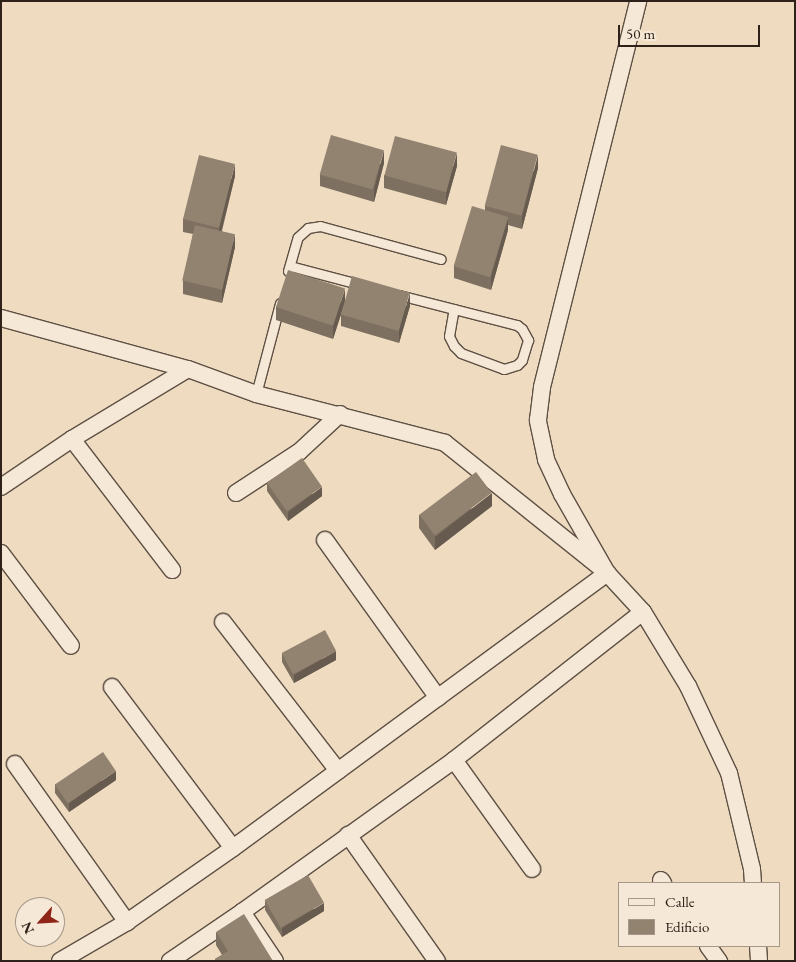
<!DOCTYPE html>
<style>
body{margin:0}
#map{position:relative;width:796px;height:962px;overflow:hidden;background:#efdbc0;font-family:"EB Garamond",serif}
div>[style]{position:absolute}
.roads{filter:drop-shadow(1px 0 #5e5044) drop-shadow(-1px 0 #5e5044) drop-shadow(0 1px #5e5044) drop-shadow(0 -1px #5e5044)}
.lane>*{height:9px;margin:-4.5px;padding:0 4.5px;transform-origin:4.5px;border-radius:4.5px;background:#f5e8d6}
.street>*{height:16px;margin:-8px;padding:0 8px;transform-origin:8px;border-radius:8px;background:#f5e8d6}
.wall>*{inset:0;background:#7e7060}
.shaded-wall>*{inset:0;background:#665b4e}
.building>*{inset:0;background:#928270;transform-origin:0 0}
span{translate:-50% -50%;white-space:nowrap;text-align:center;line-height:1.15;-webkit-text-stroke:4px #f5e8d6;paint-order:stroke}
.frame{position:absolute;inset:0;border:2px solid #2d211a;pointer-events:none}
.legend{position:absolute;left:618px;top:882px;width:162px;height:65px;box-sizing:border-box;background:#f5e8d6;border:1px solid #a5988b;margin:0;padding:6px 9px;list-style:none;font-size:15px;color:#2d211a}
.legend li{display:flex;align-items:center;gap:10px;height:25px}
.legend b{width:25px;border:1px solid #a5988b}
.north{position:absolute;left:15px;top:897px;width:50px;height:50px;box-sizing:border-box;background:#f5e8d6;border:1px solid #a5988b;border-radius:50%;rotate:244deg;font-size:14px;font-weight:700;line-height:20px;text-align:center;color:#2d211a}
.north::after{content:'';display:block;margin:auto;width:18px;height:22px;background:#8f2418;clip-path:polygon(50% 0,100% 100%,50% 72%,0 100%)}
.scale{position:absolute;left:618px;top:25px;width:142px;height:22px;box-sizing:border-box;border:2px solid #2d211a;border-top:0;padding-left:6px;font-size:15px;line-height:18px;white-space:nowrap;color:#2d211a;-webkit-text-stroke:4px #f5e8d6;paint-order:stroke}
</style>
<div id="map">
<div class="roads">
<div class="lane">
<div style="left:290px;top:266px;width:74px;rotate:14.8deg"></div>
<div style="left:288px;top:271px;width:35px;rotate:-74deg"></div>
<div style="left:298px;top:237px;width:13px;rotate:-42deg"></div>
<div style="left:308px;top:228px;width:12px;rotate:-9deg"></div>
<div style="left:320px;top:226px;width:125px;rotate:15.3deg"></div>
<div style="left:399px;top:295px;width:57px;rotate:14.3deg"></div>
<div style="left:454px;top:309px;width:65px;rotate:14.3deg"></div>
<div style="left:517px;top:325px;width:6px;rotate:39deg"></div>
<div style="left:522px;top:329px;width:13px;rotate:61deg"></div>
<div style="left:528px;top:340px;width:21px;rotate:107deg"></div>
<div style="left:522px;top:360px;width:7px;rotate:135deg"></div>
<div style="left:517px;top:365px;width:14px;rotate:163deg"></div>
<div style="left:504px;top:369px;width:46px;rotate:-159.6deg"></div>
<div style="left:461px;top:353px;width:10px;rotate:-135deg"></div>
<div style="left:454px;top:346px;width:11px;rotate:-117deg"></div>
<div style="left:449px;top:336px;width:27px;rotate:-80deg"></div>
<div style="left:256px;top:394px;width:94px;rotate:-75.2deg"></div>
</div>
<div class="street">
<div style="left:1px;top:318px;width:194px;rotate:15.3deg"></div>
<div style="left:188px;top:369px;width:72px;rotate:20.2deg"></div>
<div style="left:256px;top:394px;width:195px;rotate:14.5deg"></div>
<div style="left:445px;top:443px;width:208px;rotate:38.7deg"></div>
<div style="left:607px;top:573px;width:53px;rotate:47.3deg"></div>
<div style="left:643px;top:612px;width:87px;rotate:58.7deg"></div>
<div style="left:688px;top:686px;width:96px;rotate:64.8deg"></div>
<div style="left:729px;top:773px;width:99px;rotate:76.5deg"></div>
<div style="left:752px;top:869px;width:14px;rotate:86deg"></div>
<div style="left:72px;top:439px;width:165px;rotate:52.6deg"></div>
<div style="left:1px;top:487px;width:86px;rotate:-34.1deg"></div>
<div style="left:72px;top:439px;width:135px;rotate:-31.1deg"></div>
<div style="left:236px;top:493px;width:75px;rotate:-33.1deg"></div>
<div style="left:299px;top:452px;width:56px;rotate:-42.8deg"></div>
<div style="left:325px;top:540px;width:194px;rotate:54.4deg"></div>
<div style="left:1px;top:553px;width:116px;rotate:53deg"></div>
<div style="left:223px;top:622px;width:188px;rotate:52.3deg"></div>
<div style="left:112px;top:687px;width:201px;rotate:53.1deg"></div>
<div style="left:454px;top:760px;width:134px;rotate:54.4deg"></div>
<div style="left:15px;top:764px;width:194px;rotate:54.7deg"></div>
<div style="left:348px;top:835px;width:154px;rotate:54.8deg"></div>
<div style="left:661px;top:880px;width:4px;rotate:56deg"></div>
<div style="left:242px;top:912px;width:59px;rotate:56deg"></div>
<div style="left:708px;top:946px;width:19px;rotate:54deg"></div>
<div style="left:758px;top:946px;width:15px;rotate:86deg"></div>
<div style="left:60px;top:961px;width:78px;rotate:-30.2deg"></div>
<div style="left:127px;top:922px;width:129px;rotate:-34.9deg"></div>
<div style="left:233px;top:848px;width:464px;rotate:-36.3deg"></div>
<div style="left:607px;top:573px;width:91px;rotate:-119.7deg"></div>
<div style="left:562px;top:494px;width:38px;rotate:-115deg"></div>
<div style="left:546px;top:459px;width:40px;rotate:-102deg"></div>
<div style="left:538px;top:420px;width:33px;rotate:-83deg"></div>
<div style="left:542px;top:387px;width:398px;rotate:-76deg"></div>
<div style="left:170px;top:961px;width:87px;rotate:-34.2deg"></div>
<div style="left:242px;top:912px;width:261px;rotate:-35.6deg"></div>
<div style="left:454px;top:760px;width:240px;rotate:-38.1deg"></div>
</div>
</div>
<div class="wall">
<div style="clip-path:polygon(384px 163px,374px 202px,320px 186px,320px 174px)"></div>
<div style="clip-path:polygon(457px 166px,446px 205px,384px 188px,384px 175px)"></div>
<div style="clip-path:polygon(538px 168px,522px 229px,508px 225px,508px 230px,491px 290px,454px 278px,454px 266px,485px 210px,485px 206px)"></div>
<div style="clip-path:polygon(235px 176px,222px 231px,235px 247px,222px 303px,183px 294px,183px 281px,193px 234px,183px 232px,183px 219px)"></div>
<div style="clip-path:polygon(345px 302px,333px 339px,276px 320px,276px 307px)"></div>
<div style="clip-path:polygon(410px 306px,399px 343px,341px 326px,341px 314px)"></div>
<div style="clip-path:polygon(267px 483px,322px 496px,288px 521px,267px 491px)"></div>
<div style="clip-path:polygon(492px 506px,435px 550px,419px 528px,419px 515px)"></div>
<div style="clip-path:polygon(282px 654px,336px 660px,294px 683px,282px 662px)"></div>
<div style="clip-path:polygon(116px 780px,69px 812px,55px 793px,55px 784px)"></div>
<div style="clip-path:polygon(265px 901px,324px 911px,282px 937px,265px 910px)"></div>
<div style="clip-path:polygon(216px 932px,273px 961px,215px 961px,215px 959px,222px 955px,216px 945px)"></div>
</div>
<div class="shaded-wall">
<div style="clip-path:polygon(384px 150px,384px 163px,374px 202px,374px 189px)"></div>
<div style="clip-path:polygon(457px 153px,457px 166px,446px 205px,446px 192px)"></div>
<div style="clip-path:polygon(538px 155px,538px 168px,522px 229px,522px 216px)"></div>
<div style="clip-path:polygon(235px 164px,235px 176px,219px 240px,219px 228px)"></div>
<div style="clip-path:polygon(508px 217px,508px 230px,491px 290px,491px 277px)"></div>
<div style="clip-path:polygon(235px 234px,235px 247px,222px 303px,222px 290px)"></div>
<div style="clip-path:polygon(345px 289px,345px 302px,333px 339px,333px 326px)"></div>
<div style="clip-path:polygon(410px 293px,410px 306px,399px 343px,399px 330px)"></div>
<div style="clip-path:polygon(322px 487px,322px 496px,288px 521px,288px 512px)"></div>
<div style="clip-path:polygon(492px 493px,492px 506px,435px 550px,435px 537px)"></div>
<div style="clip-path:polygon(336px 651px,336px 660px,294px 683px,294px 675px)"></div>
<div style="clip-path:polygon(116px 771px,116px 780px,69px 812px,69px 803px)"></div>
<div style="clip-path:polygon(324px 903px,324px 911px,282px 937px,282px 928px)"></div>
</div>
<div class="building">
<div style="left:331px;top:135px;width:55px;height:41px;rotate:16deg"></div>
<div style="left:395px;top:136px;width:64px;height:41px;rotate:15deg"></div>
<div style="left:501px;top:145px;width:38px;height:63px;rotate:15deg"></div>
<div style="left:199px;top:155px;width:37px;height:66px;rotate:14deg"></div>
<div style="left:472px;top:206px;width:38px;height:63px;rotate:17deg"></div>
<div style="left:195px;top:225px;width:41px;height:57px;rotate:13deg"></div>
<div style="left:288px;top:270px;width:60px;height:39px;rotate:18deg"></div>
<div style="left:352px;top:276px;width:60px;height:40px;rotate:16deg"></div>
<div style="left:302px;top:458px;width:35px;height:43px;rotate:55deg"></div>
<div style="left:476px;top:472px;width:26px;height:71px;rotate:53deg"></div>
<div style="left:325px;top:630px;width:24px;height:49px;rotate:62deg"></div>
<div style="left:103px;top:752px;width:23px;height:58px;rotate:56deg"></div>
<div style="left:308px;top:875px;width:32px;height:50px;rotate:60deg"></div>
<div style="clip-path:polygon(244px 914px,273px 961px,230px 961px,230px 960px,228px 961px,216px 961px,215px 959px,228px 951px,216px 932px)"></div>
</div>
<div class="frame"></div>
<ul class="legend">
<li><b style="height:6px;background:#f5e8d6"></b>Calle</li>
<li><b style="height:14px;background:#928270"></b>Edificio</li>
</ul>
<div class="north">N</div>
<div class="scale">50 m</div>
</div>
